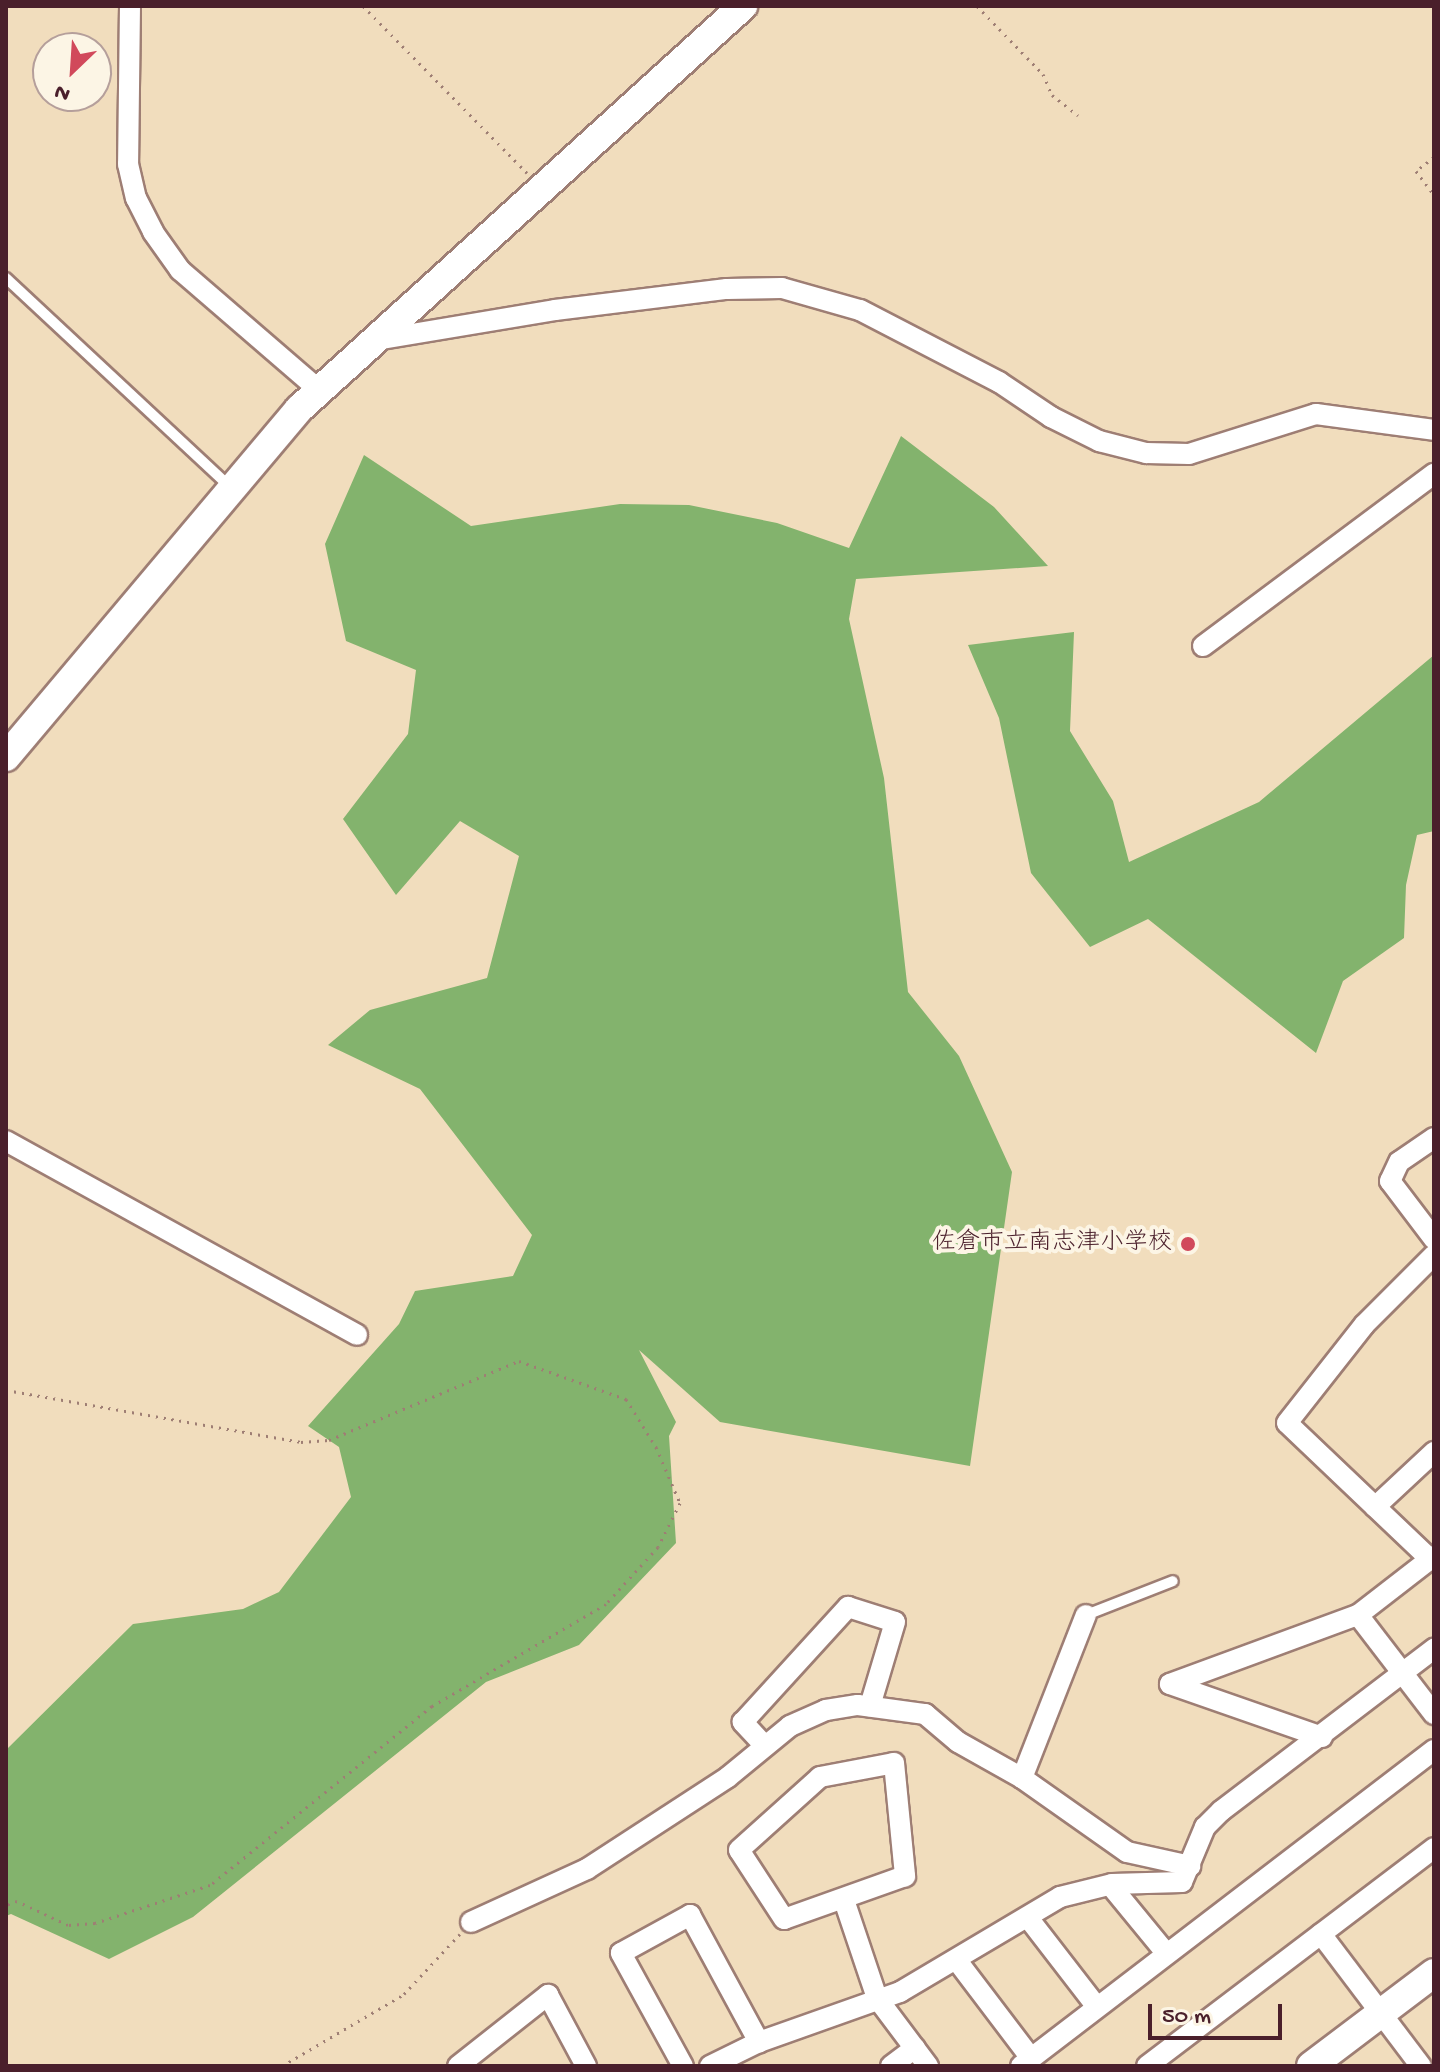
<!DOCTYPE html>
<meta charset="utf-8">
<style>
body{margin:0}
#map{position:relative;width:1440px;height:2072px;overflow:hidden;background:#f1ddbd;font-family:"Gochi Hand","Klee One",sans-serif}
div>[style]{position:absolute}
.forest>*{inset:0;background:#83b36d}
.path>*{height:3px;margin-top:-1.5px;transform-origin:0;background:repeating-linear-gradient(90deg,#9e7e74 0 2px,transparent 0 8px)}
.roads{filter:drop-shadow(2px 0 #9e7e74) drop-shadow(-2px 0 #9e7e74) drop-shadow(0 2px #9e7e74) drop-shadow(0 -2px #9e7e74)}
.lane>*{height:10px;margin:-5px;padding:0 5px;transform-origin:5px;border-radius:5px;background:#fff}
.street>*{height:20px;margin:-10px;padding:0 10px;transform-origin:10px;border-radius:10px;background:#fff}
.secondary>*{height:28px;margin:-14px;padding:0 14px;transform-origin:14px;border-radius:14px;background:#fff}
.dots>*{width:22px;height:22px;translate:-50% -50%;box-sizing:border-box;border:4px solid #fcf5e5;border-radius:50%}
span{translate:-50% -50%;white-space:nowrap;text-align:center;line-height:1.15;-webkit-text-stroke:8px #fcf5e5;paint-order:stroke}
.poi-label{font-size:24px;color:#4a1f2b}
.right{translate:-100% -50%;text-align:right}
.frame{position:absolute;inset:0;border:8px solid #4a1f2b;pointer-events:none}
.north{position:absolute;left:32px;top:32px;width:80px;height:80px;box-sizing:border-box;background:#fcf5e5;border:2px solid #b59f9b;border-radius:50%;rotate:205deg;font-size:22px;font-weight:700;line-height:32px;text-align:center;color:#4a1f2b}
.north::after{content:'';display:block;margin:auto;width:28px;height:36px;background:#d1495b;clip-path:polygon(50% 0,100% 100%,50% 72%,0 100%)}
.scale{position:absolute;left:1148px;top:2004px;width:134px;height:36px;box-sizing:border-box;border:4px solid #4a1f2b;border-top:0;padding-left:10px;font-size:24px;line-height:28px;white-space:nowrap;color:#4a1f2b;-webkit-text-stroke:6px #fcf5e5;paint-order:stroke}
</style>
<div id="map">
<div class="forest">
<div style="clip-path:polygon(901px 436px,994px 507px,1048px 566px,856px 579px,849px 619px,884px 778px,908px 992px,959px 1056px,1012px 1172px,970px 1466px,720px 1422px,639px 1350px,676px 1422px,669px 1436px,676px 1543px,579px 1645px,486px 1682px,193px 1917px,109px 1959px,11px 1914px,6px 1916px,6px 1750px,133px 1624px,243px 1609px,279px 1592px,351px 1497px,339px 1447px,308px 1426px,399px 1324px,415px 1291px,513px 1276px,532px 1235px,420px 1089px,328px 1045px,370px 1010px,487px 978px,519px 856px,460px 821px,396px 895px,343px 819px,408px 734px,416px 670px,346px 641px,325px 544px,364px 455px,471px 526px,620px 504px,689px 505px,777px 523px,849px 548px)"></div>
<div style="clip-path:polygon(1074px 632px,1070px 731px,1113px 801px,1129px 862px,1259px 802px,1434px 655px,1434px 831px,1417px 835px,1406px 885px,1404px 938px,1343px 981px,1316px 1053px,1148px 919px,1090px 947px,1031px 873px,999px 718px,968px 645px)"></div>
</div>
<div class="path">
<div style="left:363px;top:6px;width:234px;rotate:45.5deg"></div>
<div style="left:977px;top:6px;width:95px;rotate:45.9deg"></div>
<div style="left:1043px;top:74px;width:23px;rotate:67deg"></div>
<div style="left:1052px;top:95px;width:33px;rotate:38deg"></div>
<div style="left:1434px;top:157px;width:23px;rotate:142deg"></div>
<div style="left:1416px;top:171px;width:30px;rotate:53deg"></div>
<div style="left:6px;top:1390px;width:300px;rotate:10deg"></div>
<div style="left:301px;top:1442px;width:28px;rotate:-4deg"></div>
<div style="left:329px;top:1440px;width:206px;rotate:-22.6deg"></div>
<div style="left:519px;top:1361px;width:114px;rotate:19.6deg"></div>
<div style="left:626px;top:1399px;width:57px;rotate:58deg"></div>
<div style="left:656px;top:1447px;width:61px;rotate:66.8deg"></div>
<div style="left:680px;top:1503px;width:49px;rotate:116.6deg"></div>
<div style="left:658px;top:1547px;width:77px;rotate:132.4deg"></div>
<div style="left:606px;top:1604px;width:202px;rotate:149.6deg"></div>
<div style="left:432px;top:1706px;width:285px;rotate:141.1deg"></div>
<div style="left:210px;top:1885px;width:121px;rotate:161.7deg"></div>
<div style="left:95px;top:1923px;width:27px;rotate:176deg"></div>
<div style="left:68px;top:1925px;width:56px;rotate:-154.8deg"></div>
<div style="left:17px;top:1901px;width:12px;rotate:160deg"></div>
<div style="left:282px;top:2066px;width:142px;rotate:-30.5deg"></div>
<div style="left:404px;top:1994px;width:82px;rotate:-47deg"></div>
</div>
<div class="roads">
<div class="lane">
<div style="left:6px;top:278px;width:305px;rotate:43deg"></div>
<div style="left:1086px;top:1615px;width:93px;rotate:-21.3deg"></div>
</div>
<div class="street">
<div style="left:130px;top:6px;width:158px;rotate:90.7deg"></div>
<div style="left:128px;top:164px;width:35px;rotate:77deg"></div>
<div style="left:136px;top:198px;width:38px;rotate:63deg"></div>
<div style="left:153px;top:232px;width:47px;rotate:54.6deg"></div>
<div style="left:180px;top:270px;width:184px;rotate:40.8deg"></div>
<div style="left:376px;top:340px;width:181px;rotate:-9.5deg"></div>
<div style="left:555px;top:310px;width:173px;rotate:-7deg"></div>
<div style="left:727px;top:289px;width:55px;rotate:-1deg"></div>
<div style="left:782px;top:288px;width:81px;rotate:15.8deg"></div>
<div style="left:860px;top:310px;width:157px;rotate:27.4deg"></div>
<div style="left:999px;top:382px;width:63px;rotate:33.9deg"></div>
<div style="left:1051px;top:417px;width:54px;rotate:26.6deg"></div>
<div style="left:1099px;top:441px;width:49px;rotate:14.3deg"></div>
<div style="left:1146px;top:453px;width:43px;rotate:1.3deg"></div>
<div style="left:1189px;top:454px;width:133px;rotate:-17.5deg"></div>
<div style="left:1316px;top:414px;width:119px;rotate:7.7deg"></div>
<div style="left:1203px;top:646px;width:288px;rotate:-36.7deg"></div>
<div style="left:1434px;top:1138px;width:42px;rotate:145.6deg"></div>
<div style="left:1399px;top:1162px;width:21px;rotate:115deg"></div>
<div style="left:1390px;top:1181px;width:73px;rotate:52.8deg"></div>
<div style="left:6px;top:1141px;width:401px;rotate:28.9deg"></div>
<div style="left:1375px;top:1507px;width:81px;rotate:-43deg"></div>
<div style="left:1430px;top:1559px;width:197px;rotate:-136.4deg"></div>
<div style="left:1287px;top:1423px;width:125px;rotate:-51.8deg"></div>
<div style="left:1364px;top:1325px;width:99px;rotate:-45deg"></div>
<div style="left:1358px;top:1615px;width:125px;rotate:52.5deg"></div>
<div style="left:1322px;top:1737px;width:161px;rotate:-160.8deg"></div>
<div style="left:1170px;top:1684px;width:200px;rotate:-20.2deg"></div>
<div style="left:1358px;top:1615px;width:96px;rotate:-37.8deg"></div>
<div style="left:765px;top:1746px;width:33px;rotate:-133deg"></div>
<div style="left:743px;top:1722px;width:156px;rotate:-47.6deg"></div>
<div style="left:848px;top:1607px;width:49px;rotate:17.7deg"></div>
<div style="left:895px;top:1622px;width:88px;rotate:106.6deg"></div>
<div style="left:894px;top:1763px;width:114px;rotate:84.4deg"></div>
<div style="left:905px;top:1876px;width:128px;rotate:160.4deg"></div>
<div style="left:784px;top:1919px;width:82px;rotate:-123.1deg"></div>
<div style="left:739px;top:1850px;width:109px;rotate:-42deg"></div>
<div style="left:820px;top:1777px;width:75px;rotate:-10.7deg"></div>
<div style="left:1022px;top:1778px;width:175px;rotate:-68.6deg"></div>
<div style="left:1111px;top:1886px;width:87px;rotate:50.6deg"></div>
<div style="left:844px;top:1900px;width:103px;rotate:71.4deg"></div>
<div style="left:877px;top:1998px;width:85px;rotate:53.1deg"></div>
<div style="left:1029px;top:1919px;width:111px;rotate:52.3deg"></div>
<div style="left:471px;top:1922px;width:128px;rotate:-24.6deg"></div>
<div style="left:587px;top:1869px;width:168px;rotate:-33.1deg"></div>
<div style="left:728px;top:1777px;width:80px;rotate:-39.4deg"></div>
<div style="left:790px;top:1726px;width:39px;rotate:-24deg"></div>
<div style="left:826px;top:1710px;width:32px;rotate:-9deg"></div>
<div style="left:858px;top:1705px;width:68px;rotate:7.7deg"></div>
<div style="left:925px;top:1714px;width:43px;rotate:40.3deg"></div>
<div style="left:958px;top:1742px;width:73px;rotate:29.4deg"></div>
<div style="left:1022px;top:1778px;width:128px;rotate:35.2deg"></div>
<div style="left:1127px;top:1852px;width:65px;rotate:12.5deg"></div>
<div style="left:1321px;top:1934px;width:166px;rotate:52.9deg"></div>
<div style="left:958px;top:1962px;width:121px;rotate:52.8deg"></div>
<div style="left:458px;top:2066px;width:115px;rotate:-38.3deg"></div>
<div style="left:548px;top:1995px;width:81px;rotate:61.8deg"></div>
<div style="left:683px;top:2066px;width:129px;rotate:-118.8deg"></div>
<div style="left:621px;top:1953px;width:79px;rotate:-28.8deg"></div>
<div style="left:690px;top:1915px;width:145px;rotate:61.5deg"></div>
<div style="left:710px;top:2066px;width:55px;rotate:-26.1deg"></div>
<div style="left:759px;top:2042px;width:150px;rotate:-19.5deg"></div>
<div style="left:900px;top:1992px;width:186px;rotate:-30.7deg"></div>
<div style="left:1060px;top:1897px;width:54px;rotate:-14deg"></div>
<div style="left:1112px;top:1884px;width:70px;rotate:-1.6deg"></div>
<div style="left:1182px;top:1882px;width:60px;rotate:-67.3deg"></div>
<div style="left:1205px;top:1827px;width:23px;rotate:-45deg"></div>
<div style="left:1221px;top:1811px;width:268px;rotate:-37.3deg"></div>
<div style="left:891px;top:2066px;width:30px;rotate:-37deg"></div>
<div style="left:1021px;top:2066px;width:520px;rotate:-37.42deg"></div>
<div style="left:1147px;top:2066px;width:360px;rotate:-37.2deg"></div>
</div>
<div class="secondary">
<div style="left:6px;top:757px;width:455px;rotate:-49.9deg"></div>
<div style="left:299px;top:409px;width:600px;rotate:-42.23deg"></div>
<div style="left:1311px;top:2066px;width:154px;rotate:-37.1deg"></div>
</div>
</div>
<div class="dots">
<div style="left:1188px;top:1244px;background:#d1495b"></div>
</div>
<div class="poi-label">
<span class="right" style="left:1172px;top:1244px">佐倉市立南志津小学校</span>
</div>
<div class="frame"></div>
<div class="north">N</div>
<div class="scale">50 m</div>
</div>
